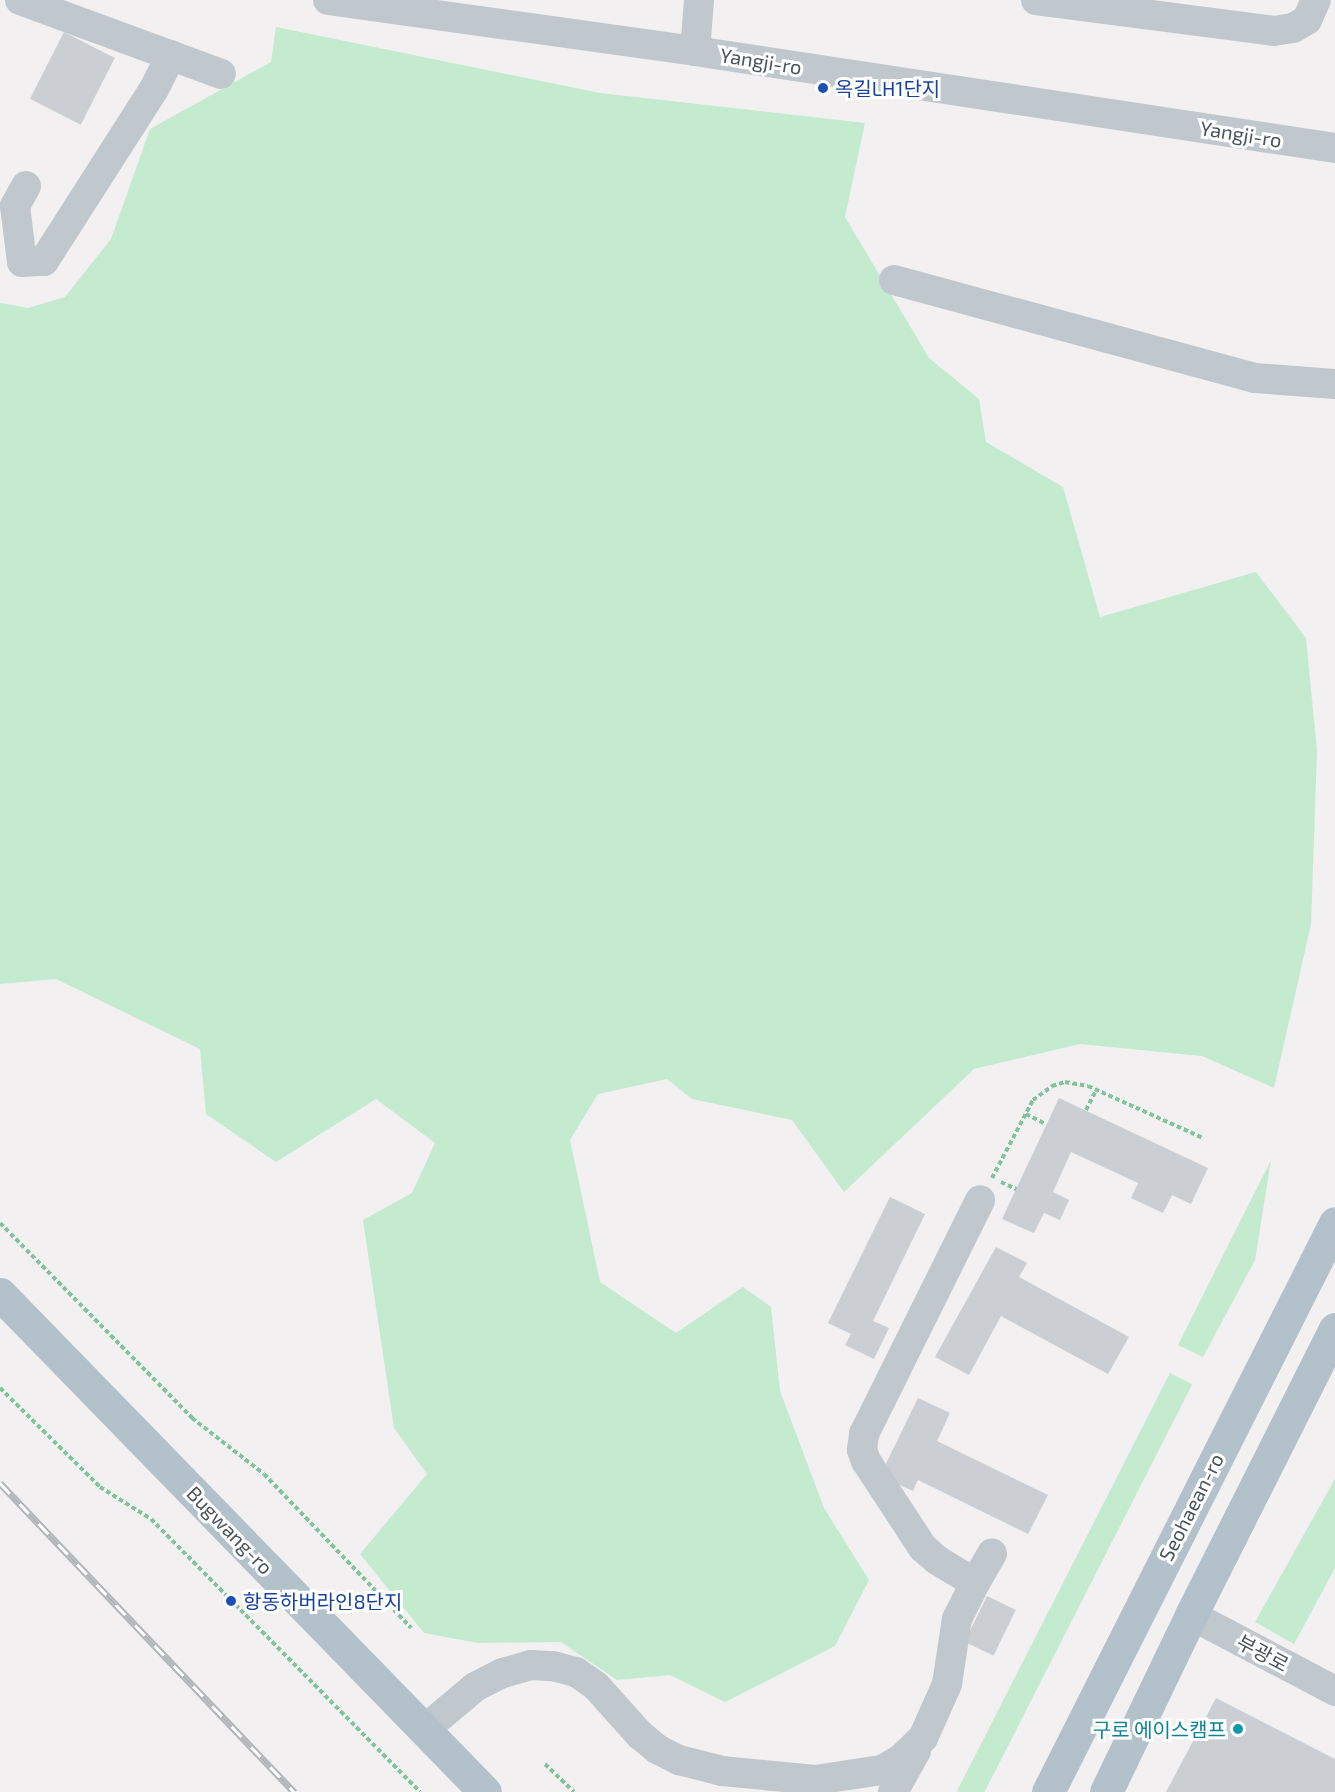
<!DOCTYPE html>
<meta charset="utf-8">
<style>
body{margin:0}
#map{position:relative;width:1335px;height:1792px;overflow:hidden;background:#f2f0f0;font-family:"Exo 2","Noto Sans KR",sans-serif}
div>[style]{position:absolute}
.green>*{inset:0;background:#c4ead0;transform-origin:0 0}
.building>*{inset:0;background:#cbced2;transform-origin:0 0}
.path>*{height:4px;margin-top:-2px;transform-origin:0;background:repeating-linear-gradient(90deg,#80c49d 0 4.5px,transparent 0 7.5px)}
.minor>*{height:30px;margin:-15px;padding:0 15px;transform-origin:15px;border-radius:15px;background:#c0c8cd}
.major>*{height:33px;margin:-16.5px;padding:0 16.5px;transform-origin:16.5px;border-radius:16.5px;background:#b3c1cb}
.rail>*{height:7px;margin-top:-3.5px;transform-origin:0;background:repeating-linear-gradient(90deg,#fff 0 14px,#b3b6b9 0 28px);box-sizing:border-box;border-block:2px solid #b3b6b9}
.dots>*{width:16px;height:16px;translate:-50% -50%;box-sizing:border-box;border:3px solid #fff;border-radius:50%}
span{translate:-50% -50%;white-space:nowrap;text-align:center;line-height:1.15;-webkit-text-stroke:6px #fff;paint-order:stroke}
.street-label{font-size:20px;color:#4a555b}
.transit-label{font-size:20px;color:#164399}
.left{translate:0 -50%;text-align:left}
.culture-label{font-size:20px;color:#0d838f}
.right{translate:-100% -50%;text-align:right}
</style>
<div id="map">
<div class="green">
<div style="clip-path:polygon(276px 27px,600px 93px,865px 123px,845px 217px,929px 358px,979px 399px,986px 442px,1063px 487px,1100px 617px,1256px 572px,1306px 638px,1317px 751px,1311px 924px,1274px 1088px,1202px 1056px,1080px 1044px,974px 1069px,844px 1192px,792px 1120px,692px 1099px,667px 1079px,598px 1094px,570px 1140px,600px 1282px,676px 1333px,743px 1287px,771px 1307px,780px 1391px,824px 1508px,869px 1580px,835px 1646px,725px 1702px,670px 1675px,617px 1680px,561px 1642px,478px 1643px,424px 1633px,360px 1554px,427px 1474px,394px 1428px,363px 1220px,412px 1193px,435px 1143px,376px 1099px,276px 1162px,206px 1114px,200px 1049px,56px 979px,0 984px,0 303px,28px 308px,65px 297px,111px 239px,150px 129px,271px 62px)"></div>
<div style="clip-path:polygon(1271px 1160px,1255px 1260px,1203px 1357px,1178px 1345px)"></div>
<div style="left:1170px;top:1373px;width:25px;height:469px;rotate:27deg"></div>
<div style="clip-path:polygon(1335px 1479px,1335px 1568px,1294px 1644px,1255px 1622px)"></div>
</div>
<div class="building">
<div style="left:64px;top:32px;width:57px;height:75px;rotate:27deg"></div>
<div style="clip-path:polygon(1059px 1098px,1208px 1168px,1191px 1204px,1172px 1195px,1163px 1213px,1131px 1198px,1138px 1183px,1071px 1152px,1053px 1192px,1069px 1200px,1060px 1220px,1044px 1213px,1034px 1233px,1002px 1219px)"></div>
<div style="clip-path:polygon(890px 1197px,925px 1214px,873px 1321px,889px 1328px,874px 1359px,845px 1345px,851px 1334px,828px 1323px)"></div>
<div style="clip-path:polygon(996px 1247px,1027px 1263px,1019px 1277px,1129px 1337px,1108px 1374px,1001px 1316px,969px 1375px,935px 1357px)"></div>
<div style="clip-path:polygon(918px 1398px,950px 1413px,937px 1441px,1048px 1495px,1028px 1534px,918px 1480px,913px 1491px,880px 1476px)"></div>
<div style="left:987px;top:1596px;width:32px;height:51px;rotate:26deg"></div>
<div style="clip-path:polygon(1216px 1698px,1335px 1759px,1335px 1792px,1166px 1792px)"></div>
</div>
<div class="path">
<div style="left:1086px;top:1110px;width:22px;rotate:-63deg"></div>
<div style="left:1026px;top:1114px;width:22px;rotate:27deg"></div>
<div style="left:992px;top:1178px;width:88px;rotate:-62.3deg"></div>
<div style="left:1033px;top:1100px;width:24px;rotate:-36deg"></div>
<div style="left:1052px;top:1086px;width:14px;rotate:-17deg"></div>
<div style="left:1065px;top:1082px;width:23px;rotate:10deg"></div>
<div style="left:1088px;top:1086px;width:126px;rotate:24.3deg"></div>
<div style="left:1001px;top:1182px;width:17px;rotate:25deg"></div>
<div style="left:0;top:1223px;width:274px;rotate:45.4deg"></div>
<div style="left:192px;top:1418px;width:91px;rotate:37.9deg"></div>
<div style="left:264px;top:1474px;width:213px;rotate:46.3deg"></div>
<div style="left:0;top:1388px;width:141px;rotate:44.7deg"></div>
<div style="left:100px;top:1487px;width:60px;rotate:32.1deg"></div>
<div style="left:151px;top:1519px;width:383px;rotate:45.4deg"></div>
<div style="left:545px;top:1764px;width:40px;rotate:44deg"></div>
</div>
<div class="minor">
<div style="left:20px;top:0;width:214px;rotate:20.2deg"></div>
<div style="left:328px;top:0;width:371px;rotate:7.9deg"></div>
<div style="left:695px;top:51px;width:647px;rotate:8.62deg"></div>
<div style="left:1036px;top:0;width:240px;rotate:7.4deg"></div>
<div style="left:1274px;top:31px;width:19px;rotate:-9deg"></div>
<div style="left:1293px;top:28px;width:16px;rotate:-30deg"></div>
<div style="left:1307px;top:20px;width:22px;rotate:-66deg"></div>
<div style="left:695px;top:51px;width:51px;rotate:-85.5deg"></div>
<div style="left:26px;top:186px;width:23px;rotate:119deg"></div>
<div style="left:15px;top:206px;width:56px;rotate:82.9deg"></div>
<div style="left:22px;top:262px;width:22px;rotate:-3deg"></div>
<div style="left:44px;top:261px;width:204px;rotate:-57.4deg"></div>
<div style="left:154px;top:89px;width:38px;rotate:-63deg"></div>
<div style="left:894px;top:280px;width:374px;rotate:15.2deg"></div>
<div style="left:1255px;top:378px;width:80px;rotate:4.3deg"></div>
<div style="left:975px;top:1583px;width:34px;rotate:-60deg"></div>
<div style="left:1191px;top:1615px;width:163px;rotate:27.8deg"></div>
<div style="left:425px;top:1729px;width:65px;rotate:-40deg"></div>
<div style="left:475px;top:1687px;width:31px;rotate:-27deg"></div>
<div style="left:503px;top:1673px;width:29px;rotate:-16deg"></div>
<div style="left:531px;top:1665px;width:22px;rotate:3deg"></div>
<div style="left:553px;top:1666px;width:24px;rotate:15deg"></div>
<div style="left:576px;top:1672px;width:24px;rotate:35deg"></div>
<div style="left:596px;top:1686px;width:66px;rotate:48.1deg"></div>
<div style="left:640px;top:1735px;width:22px;rotate:39deg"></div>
<div style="left:657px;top:1749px;width:25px;rotate:27deg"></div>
<div style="left:679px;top:1760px;width:44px;rotate:14.3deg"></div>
<div style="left:722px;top:1771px;width:93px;rotate:5.5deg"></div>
<div style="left:815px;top:1780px;width:68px;rotate:-8.5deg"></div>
<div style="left:882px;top:1770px;width:22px;rotate:-30deg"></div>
<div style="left:901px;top:1759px;width:30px;rotate:-44deg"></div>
<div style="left:923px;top:1738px;width:59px;rotate:-66deg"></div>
<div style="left:947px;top:1684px;width:66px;rotate:-81.3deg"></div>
<div style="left:957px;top:1619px;width:40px;rotate:-63.4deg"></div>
<div style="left:975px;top:1583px;width:44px;rotate:-148.8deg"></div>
<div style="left:937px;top:1560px;width:18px;rotate:-139deg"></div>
<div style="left:923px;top:1548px;width:104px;rotate:-123.2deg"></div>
<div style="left:866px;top:1461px;width:12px;rotate:-110deg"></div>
<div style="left:862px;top:1450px;width:16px;rotate:-83deg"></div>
<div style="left:864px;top:1434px;width:261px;rotate:-63.6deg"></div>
<div style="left:893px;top:1792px;width:47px;rotate:-60.7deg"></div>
</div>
<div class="major">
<div style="left:0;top:1294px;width:695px;rotate:45.76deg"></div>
<div style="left:1048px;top:1792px;width:637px;rotate:-63.23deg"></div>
<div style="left:1106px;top:1792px;width:196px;rotate:-64.3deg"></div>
<div style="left:1191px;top:1615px;width:320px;rotate:-63.3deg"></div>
</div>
<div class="rail">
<div style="left:0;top:1483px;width:427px;rotate:46.4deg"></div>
</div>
<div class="dots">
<div style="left:823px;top:88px;background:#1a4fb4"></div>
<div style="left:231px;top:1601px;background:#1a4fb4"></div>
<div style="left:1238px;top:1729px;background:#0f9aa8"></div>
</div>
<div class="street-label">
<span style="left:761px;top:61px;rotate:9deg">Yangji-ro</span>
<span style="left:1241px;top:134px;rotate:9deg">Yangji-ro</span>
<span style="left:1191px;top:1507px;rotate:-63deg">Seohaean-ro</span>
<span style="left:230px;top:1530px;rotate:46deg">Bugwang-ro</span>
<span style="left:1263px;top:1653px;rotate:28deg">부광로</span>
</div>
<div class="transit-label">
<span class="left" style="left:835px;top:88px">옥길LH1단지</span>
<span class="left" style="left:243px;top:1601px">항동하버라인8단지</span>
</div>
<div class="culture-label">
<span class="right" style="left:1226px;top:1729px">구로 에이스캠프</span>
</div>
</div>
